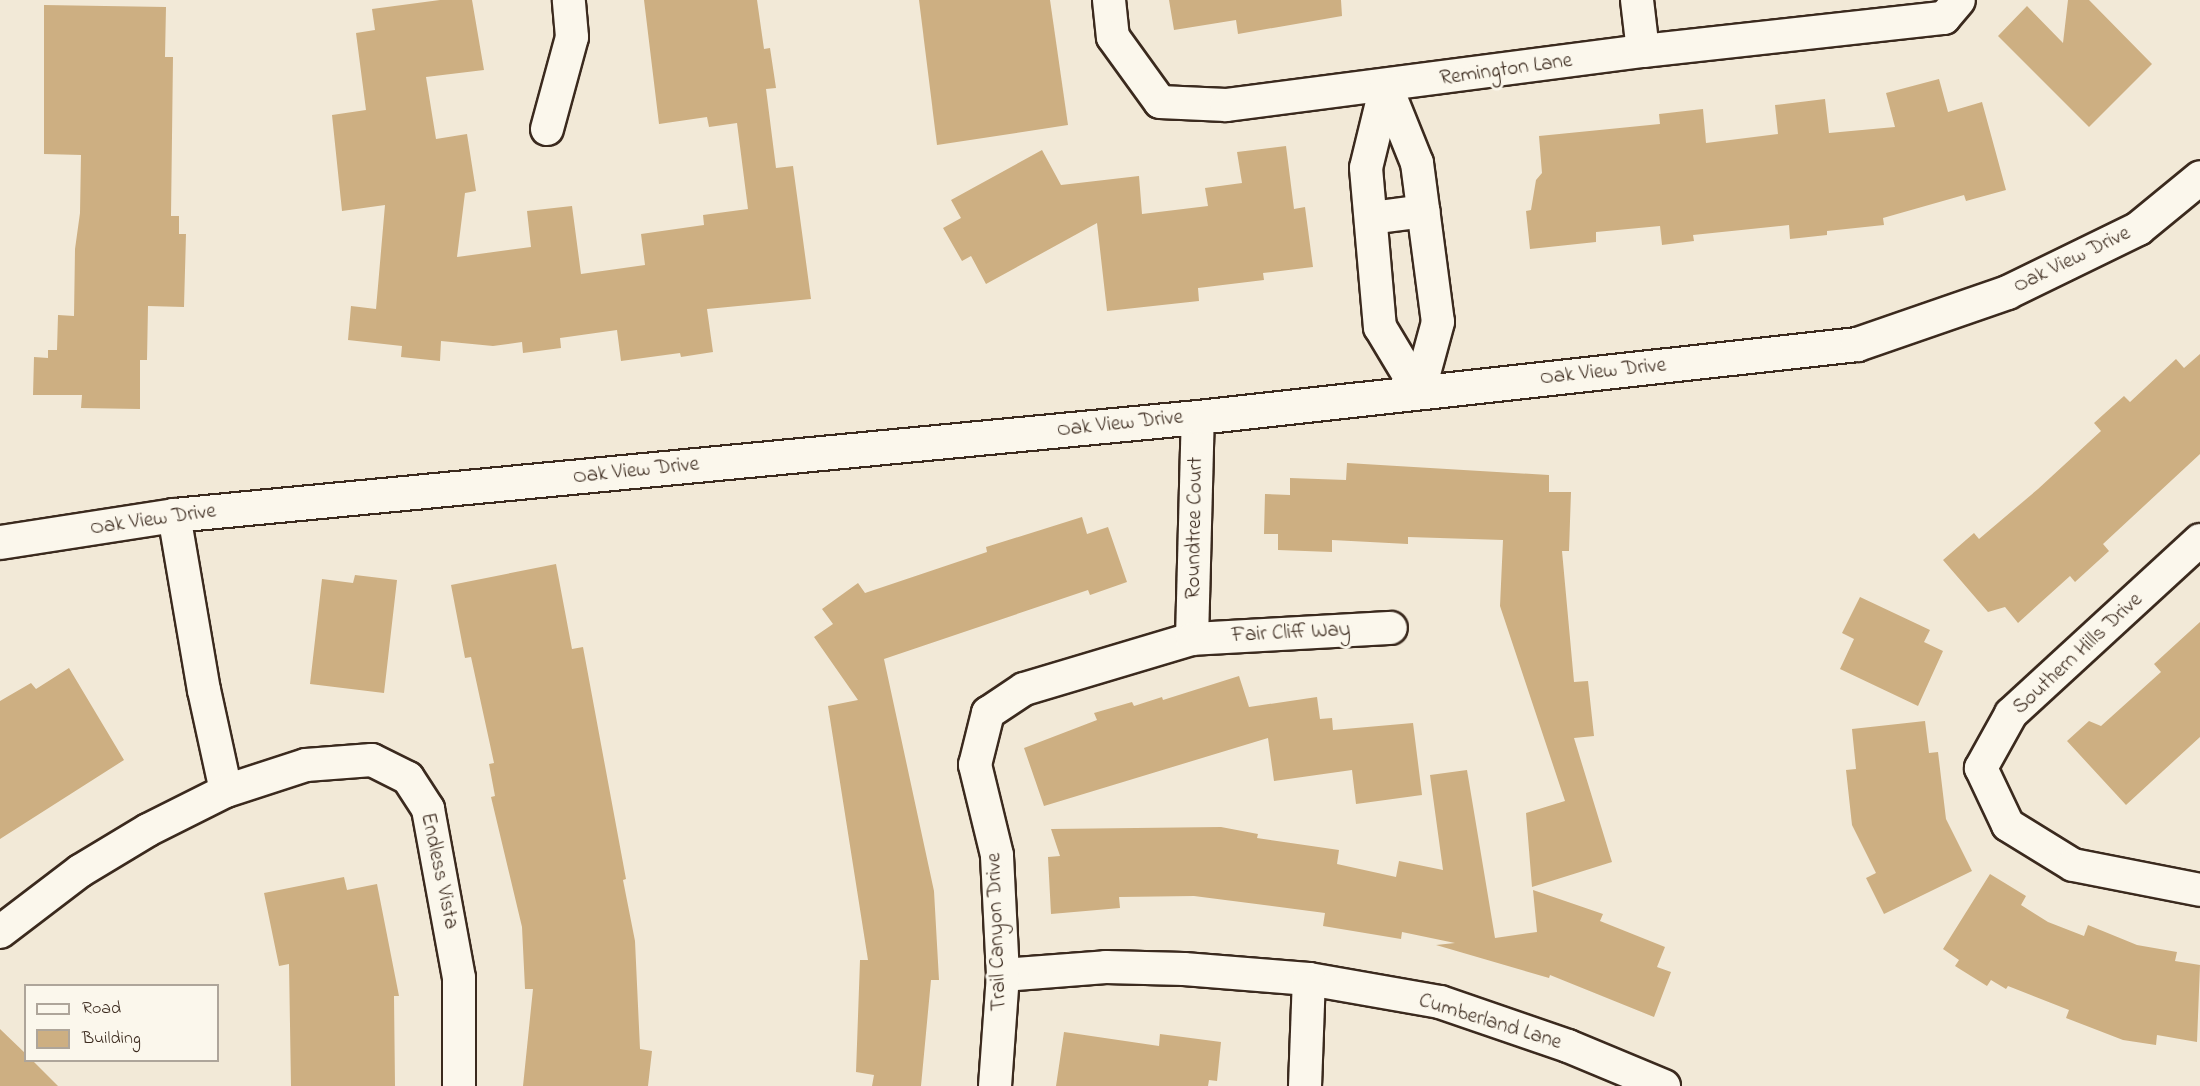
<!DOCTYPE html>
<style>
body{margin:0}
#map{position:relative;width:2200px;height:1086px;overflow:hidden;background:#f2e9d7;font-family:"Indie Flower",sans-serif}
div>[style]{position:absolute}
.building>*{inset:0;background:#cdaf82}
.roads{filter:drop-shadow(2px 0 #3b2a1e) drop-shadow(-2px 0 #3b2a1e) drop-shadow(0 2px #3b2a1e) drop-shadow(0 -2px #3b2a1e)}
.minor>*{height:32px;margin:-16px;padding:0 16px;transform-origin:16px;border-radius:16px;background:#fbf7ec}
.tertiary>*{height:33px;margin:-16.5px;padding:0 16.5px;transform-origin:16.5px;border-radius:16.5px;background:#fbf7ec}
span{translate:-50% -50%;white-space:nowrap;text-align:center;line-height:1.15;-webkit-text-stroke:6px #fbf7ec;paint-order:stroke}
.street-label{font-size:21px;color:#3b2a1e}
.legend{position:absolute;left:24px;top:984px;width:195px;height:78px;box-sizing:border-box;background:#fbf7ec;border:2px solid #aea59a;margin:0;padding:8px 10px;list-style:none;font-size:18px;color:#3b2a1e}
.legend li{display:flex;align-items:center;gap:12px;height:30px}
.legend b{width:30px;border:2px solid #aea59a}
</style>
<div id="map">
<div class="building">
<div style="clip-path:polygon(440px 0,472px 0,484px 70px,426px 77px,436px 139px,467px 134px,476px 191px,465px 193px,457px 257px,531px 247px,527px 211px,572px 206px,581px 274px,645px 265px,641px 234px,704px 225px,703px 215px,748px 209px,737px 123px,709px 127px,707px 117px,659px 124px,644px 0,757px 0,764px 49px,770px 48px,776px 88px,766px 89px,776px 168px,793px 166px,811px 299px,707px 309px,713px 352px,681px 357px,680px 353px,621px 361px,617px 330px,560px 338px,561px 348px,523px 353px,522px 342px,493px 346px,441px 341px,440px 361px,401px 357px,402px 346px,348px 340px,351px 306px,376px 309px,385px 205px,342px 211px,332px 115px,366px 110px,356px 33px,375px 30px,372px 9px)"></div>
<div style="clip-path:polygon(919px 0,1050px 0,1068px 125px,937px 145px)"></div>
<div style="clip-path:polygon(1169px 0,1341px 0,1342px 16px,1238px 34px,1236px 20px,1174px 30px)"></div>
<div style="clip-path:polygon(2068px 0,2089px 0,2152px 64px,2089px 127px,1998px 36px,2027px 6px,2063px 43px)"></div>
<div style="clip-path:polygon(44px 5px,166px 7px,165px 57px,173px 57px,171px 216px,179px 216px,179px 234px,186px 234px,184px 307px,148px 306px,147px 360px,140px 360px,140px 409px,81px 408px,82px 395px,33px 395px,34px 357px,48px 358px,48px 350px,57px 350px,58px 315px,74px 316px,75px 249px,80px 213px,81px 155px,44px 154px)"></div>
<div style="clip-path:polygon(1939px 79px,1948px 112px,1982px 102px,2006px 190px,1966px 201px,1964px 195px,1883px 218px,1884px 225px,1827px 231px,1827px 235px,1790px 239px,1789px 225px,1693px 235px,1694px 241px,1662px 245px,1660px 226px,1596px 232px,1596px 242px,1530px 249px,1526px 211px,1531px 210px,1536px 180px,1542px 173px,1539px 136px,1660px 124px,1659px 114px,1703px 109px,1706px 143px,1778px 134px,1775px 105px,1825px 99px,1829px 133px,1895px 127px,1886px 93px)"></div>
<div style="clip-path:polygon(1286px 146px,1294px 209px,1305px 207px,1313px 267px,1263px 273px,1264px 280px,1198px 288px,1199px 301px,1107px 311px,1097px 223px,986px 284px,971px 256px,962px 261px,943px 228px,961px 218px,951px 200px,1042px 150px,1061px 185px,1139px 176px,1142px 214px,1208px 206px,1205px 188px,1242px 183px,1237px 152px)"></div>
<div style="clip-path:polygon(2200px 354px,2200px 454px,2103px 544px,2109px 551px,2075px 582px,2070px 576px,2018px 623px,2005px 607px,1988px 612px,1943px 560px,1974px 533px,1979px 539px,2038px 489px,2101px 431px,2094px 423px,2124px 396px,2130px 402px,2176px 359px,2184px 368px)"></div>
<div style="clip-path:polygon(1347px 463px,1549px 475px,1549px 492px,1571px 492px,1569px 551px,1562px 551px,1574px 682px,1588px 681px,1594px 736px,1574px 738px,1612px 862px,1532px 887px,1526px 813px,1565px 801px,1500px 606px,1503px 540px,1408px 537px,1408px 544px,1332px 540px,1332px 552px,1278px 550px,1278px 534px,1264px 534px,1265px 494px,1290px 495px,1290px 478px,1346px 480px)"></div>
<div style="clip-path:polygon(1082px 517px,1087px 534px,1108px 527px,1127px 582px,1090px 595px,1088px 590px,884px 659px,934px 891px,939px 980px,931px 980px,921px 1086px,872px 1086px,874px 1075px,856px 1072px,860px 960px,868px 960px,828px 706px,858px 700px,814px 637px,833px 624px,822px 609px,858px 583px,865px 593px,987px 552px,986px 547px)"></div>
<div style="clip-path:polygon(556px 564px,572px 649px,583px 647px,626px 879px,623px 880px,635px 941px,640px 1049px,652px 1051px,648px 1086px,523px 1086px,533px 989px,525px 989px,522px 927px,491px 797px,495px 796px,489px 764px,494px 763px,471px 657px,465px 658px,451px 585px)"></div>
<div style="clip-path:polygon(355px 575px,397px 580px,384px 693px,310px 684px,322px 579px,353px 583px)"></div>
<div style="clip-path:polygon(1860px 597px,1930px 630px,1924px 642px,1943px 651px,1918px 706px,1840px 669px,1854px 639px,1842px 633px)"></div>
<div style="clip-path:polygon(2200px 622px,2200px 737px,2126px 805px,2067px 741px,2089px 721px,2101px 726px,2161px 672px,2154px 664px)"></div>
<div style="clip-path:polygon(69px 668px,124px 760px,0 839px,0 701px,31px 683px,36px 689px)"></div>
<div style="clip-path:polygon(1239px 676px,1249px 707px,1317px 697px,1320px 719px,1332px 718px,1333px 730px,1413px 723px,1422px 795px,1356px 804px,1352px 770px,1274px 781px,1268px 738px,1044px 806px,1024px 748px,1097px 720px,1094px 713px,1132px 702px,1134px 706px,1162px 697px,1163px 700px)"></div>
<div style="clip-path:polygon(1925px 721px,1929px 753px,1938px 752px,1946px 819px,1972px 871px,1884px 914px,1866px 878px,1876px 873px,1852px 825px,1846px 770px,1856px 769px,1852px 729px)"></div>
<div style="clip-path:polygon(1467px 770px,1495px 938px,1537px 932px,1533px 890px,1603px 914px,1600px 921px,1665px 947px,1657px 967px,1671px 972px,1654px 1017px,1550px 975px,1549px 978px,1436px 945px,1455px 943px,1402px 932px,1401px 939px,1323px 926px,1325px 913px,1194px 896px,1119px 897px,1120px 908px,1051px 914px,1048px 857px,1060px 856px,1051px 829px,1221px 827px,1258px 834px,1257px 838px,1339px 850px,1337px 864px,1396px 877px,1399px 861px,1443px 870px,1430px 775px)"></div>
<div style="clip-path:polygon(1990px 874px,2026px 896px,2021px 905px,2048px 922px,2084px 936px,2088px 925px,2137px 945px,2177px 952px,2175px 961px,2200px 965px,2197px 1042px,2157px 1035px,2156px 1045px,2123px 1040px,2066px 1018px,2069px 1010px,2008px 986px,2006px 989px,1991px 980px,1987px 986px,1955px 966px,1959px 960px,1943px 949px)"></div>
<div style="clip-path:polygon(344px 877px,347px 890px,377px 884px,399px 996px,394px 996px,395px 1086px,291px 1086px,289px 964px,279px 966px,264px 893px)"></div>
<div style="clip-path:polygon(0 1029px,26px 1054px,26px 1060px,32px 1060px,58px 1086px,0 1086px)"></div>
<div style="clip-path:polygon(1064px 1032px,1159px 1046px,1160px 1034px,1221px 1042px,1217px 1081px,1209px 1080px,1208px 1086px,1056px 1086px)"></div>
</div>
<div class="roads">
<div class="minor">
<div style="left:1109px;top:0;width:37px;rotate:84deg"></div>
<div style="left:1113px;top:37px;width:80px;rotate:54.1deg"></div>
<div style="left:1160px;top:102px;width:66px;rotate:2.6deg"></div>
<div style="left:1226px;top:105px;width:420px;rotate:-7.4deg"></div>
<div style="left:1643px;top:51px;width:303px;rotate:-6.3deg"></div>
<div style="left:1944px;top:18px;width:23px;rotate:-50deg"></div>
<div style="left:1637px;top:0;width:51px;rotate:83.3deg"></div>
<div style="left:1386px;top:86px;width:84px;rotate:103.7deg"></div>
<div style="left:1366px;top:168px;width:160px;rotate:85deg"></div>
<div style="left:1380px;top:327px;width:76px;rotate:59deg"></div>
<div style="left:1386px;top:86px;width:83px;rotate:68.1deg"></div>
<div style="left:1417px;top:163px;width:160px;rotate:82.5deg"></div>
<div style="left:1438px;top:322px;width:73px;rotate:105.2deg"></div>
<div style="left:547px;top:129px;width:95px;rotate:-74.8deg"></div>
<div style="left:572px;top:37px;width:37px;rotate:-95deg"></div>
<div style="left:1371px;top:218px;width:53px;rotate:-7.5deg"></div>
<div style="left:174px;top:515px;width:178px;rotate:80.3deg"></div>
<div style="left:204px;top:690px;width:103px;rotate:77.7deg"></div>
<div style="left:2200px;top:540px;width:257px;rotate:137.4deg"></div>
<div style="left:2011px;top:714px;width:62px;rotate:119.1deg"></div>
<div style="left:1981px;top:768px;width:63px;rotate:64.7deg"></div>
<div style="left:2008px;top:825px;width:76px;rotate:31.6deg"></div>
<div style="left:2073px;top:865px;width:129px;rotate:11.1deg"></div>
<div style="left:1192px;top:639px;width:222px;rotate:-88.5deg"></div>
<div style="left:0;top:932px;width:101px;rotate:-37.3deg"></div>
<div style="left:80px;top:871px;width:79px;rotate:-31.1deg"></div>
<div style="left:148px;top:830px;width:87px;rotate:-26.6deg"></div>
<div style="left:226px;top:791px;width:84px;rotate:-18deg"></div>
<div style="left:306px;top:765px;width:66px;rotate:-4.3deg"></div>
<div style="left:372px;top:760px;width:40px;rotate:26.6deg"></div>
<div style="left:408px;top:778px;width:37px;rotate:57deg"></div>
<div style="left:428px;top:809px;width:172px;rotate:79.6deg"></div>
<div style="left:459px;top:978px;width:108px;rotate:90deg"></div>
<div style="left:1003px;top:975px;width:103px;rotate:-4.4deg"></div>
<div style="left:1106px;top:967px;width:78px;rotate:1.5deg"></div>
<div style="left:1184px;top:969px;width:125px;rotate:4.6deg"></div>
<div style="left:1309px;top:979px;width:133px;rotate:10deg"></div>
<div style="left:1440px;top:1002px;width:135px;rotate:19deg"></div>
<div style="left:1568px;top:1046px;width:104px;rotate:22.6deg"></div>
<div style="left:995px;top:1086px;width:111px;rotate:-85.9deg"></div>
<div style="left:1003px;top:975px;width:120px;rotate:-92.9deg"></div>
<div style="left:997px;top:855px;width:93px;rotate:-103.7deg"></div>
<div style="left:975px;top:765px;width:54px;rotate:-76deg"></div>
<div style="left:988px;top:713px;width:43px;rotate:-33.7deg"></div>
<div style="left:1024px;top:689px;width:175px;rotate:-16.6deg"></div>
<div style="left:1192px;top:639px;width:199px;rotate:-3.2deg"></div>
<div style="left:1305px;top:1086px;width:107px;rotate:-87.9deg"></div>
</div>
<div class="tertiary">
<div style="left:0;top:542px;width:176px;rotate:-8.8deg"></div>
<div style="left:174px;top:515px;width:1029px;rotate:-5.47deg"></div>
<div style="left:1198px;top:417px;width:663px;rotate:-6.32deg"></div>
<div style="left:1857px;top:344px;width:159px;rotate:-19.1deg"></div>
<div style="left:2007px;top:292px;width:146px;rotate:-26deg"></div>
<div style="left:2138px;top:228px;width:80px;rotate:-39.4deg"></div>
</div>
</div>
<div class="street-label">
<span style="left:1506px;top:70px;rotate:-8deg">Remington Lane</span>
<span style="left:2072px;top:260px;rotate:-26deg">Oak View Drive</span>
<span style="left:1603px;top:372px;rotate:-6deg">Oak View Drive</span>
<span style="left:1120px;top:424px;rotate:-6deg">Oak View Drive</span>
<span style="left:636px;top:471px;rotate:-6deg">Oak View Drive</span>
<span style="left:153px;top:520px;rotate:-8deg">Oak View Drive</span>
<span style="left:1195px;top:528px;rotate:-89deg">Roundtree Court</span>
<span style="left:1291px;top:633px;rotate:-3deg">Fair Cliff Way</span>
<span style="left:2078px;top:654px;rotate:-43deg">Southern Hills Drive</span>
<span style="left:439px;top:871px;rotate:78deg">Endless Vista</span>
<span style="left:997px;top:932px;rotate:-92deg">Trail Canyon Drive</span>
<span style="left:1490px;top:1022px;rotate:17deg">Cumberland Lane</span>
</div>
<ul class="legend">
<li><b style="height:8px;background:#fbf7ec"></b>Road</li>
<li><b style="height:16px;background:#cdaf82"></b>Building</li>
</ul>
</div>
